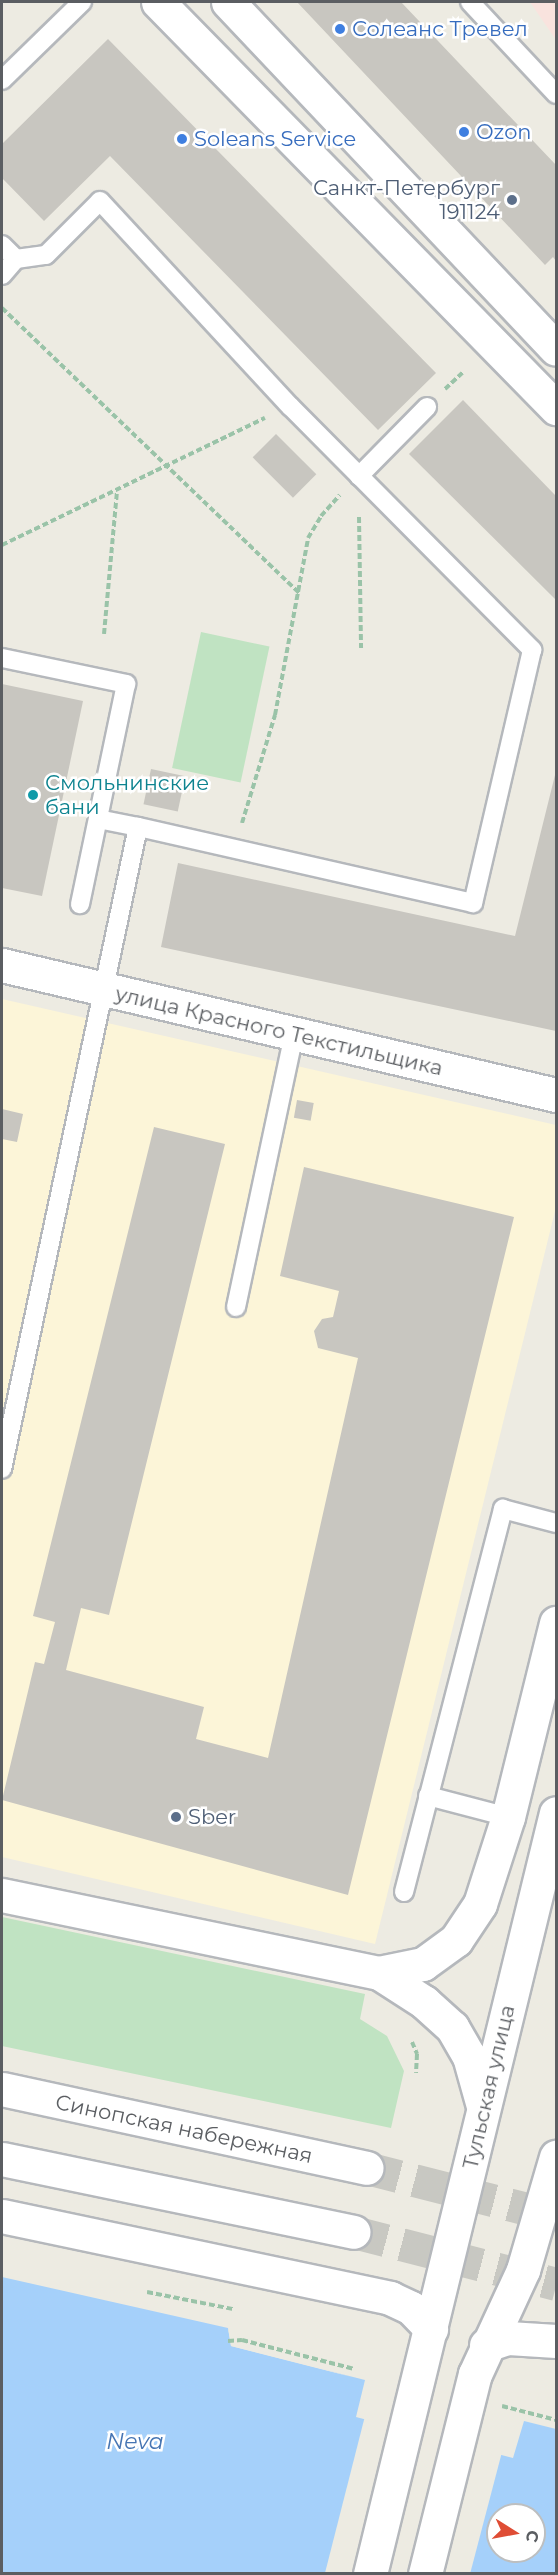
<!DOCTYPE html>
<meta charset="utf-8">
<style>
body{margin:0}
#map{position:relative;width:558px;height:2575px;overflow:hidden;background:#edebe2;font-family:Montserrat,sans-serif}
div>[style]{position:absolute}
.commercial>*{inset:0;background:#fcf5d8}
.medical>*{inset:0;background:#f9e3de}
.green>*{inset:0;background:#c0e3c2;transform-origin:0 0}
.water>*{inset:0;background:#a5d0fa}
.pier>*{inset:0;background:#edebe2}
.building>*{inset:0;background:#c8c6c0;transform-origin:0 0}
.secondary-tunnel>*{height:33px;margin-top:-16.5px;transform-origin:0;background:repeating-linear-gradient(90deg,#c8c8c2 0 33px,transparent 0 49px)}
.path>*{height:4px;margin-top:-2px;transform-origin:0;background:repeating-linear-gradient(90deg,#9ac3a8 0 6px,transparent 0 9px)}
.roads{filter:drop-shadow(2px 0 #b5b8bc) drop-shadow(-2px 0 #b5b8bc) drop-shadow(0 2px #b5b8bc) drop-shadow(0 -2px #b5b8bc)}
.lane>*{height:18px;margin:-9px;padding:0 9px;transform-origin:9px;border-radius:9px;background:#fff}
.street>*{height:33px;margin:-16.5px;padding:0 16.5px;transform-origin:16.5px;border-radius:16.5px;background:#fff}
.secondary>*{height:33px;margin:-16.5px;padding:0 16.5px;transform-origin:16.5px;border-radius:16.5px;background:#fff}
.dots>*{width:16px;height:16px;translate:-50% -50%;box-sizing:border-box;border:3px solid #fff;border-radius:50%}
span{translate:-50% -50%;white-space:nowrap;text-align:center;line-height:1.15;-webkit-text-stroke:5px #fff;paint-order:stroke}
.shop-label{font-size:21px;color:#366cbe}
.left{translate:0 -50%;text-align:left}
.service-label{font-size:21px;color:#4e5e75}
.right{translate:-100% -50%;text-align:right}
.culture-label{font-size:21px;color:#0d838f}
.street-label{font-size:21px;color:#5b5e62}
.water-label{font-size:22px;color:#4675b3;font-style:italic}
.frame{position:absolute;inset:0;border:3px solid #5b5e62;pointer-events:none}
.north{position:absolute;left:486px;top:2503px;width:60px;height:60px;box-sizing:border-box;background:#fff;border:2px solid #bdbfc0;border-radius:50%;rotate:101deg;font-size:16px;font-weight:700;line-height:24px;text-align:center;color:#5b5e62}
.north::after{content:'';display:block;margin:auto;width:21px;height:27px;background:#df4d35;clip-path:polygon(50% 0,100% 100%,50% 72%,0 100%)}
</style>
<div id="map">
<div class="commercial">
<div style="clip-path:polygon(2px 999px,556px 1125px,556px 1207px,375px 1944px,2px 1857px)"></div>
</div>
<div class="medical">
<div style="clip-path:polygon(530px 2px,556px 2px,556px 40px)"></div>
</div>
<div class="green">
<div style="left:201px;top:632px;width:70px;height:139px;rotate:12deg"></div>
<div style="clip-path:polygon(2px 1917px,365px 1994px,360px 2019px,387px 2036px,404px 2071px,391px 2128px,2px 2046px)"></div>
</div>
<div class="water">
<div style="clip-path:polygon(evenodd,2px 2277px,228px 2328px,231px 2346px,365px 2380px,356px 2417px,513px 2458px,524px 2421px,556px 2429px,556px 2573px,2px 2574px,2px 2277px,498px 2515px,534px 2515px,534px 2551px,498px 2551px,498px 2515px)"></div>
</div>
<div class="pier">
<div style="clip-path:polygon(228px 2328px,233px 2343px,352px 2377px,231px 2346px)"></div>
<div style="clip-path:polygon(365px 2416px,502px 2452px,470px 2574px,325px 2573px)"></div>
</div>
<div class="building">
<div style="clip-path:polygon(297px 2px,401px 2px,556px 165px,556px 261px,553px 257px,545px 265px)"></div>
<div style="clip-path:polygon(108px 39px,436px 373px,378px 430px,110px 156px,44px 221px,2px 178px,2px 144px)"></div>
<div style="clip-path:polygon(463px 400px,556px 496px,556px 600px,409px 454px)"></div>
<div style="left:276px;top:434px;width:57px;height:33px;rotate:45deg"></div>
<div style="clip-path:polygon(2px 684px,83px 701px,42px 896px,2px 888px)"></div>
<div style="left:151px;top:769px;width:35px;height:36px;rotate:12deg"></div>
<div style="clip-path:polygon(556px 771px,556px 1031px,161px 947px,178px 863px,515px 936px)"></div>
<div style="left:297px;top:1100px;width:17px;height:18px;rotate:10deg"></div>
<div style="clip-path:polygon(2px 1109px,23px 1114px,17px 1142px,2px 1139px)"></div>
<div style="clip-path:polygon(154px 1127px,225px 1144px,109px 1615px,81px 1608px,66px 1670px,204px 1707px,196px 1739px,268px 1758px,358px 1358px,318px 1348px,314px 1331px,322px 1319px,333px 1317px,339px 1291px,280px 1276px,304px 1167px,514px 1217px,348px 1895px,2px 1800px,35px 1662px,44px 1664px,55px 1622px,33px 1616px)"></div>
</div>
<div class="secondary-tunnel">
<div style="left:367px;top:2168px;width:195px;rotate:14.3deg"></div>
<div style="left:354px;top:2232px;width:209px;rotate:14.4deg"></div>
</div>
<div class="path">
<div style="left:2px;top:308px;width:412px;rotate:43.8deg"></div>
<div style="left:445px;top:389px;width:26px;rotate:-43deg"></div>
<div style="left:359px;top:517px;width:131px;rotate:89.1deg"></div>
<div style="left:2px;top:545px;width:292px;rotate:-25.8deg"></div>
<div style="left:104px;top:634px;width:144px;rotate:-84.8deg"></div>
<div style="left:242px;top:823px;width:113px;rotate:-73deg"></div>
<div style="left:275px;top:715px;width:180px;rotate:-79.4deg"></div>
<div style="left:308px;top:538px;width:26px;rotate:-59deg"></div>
<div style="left:321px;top:516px;width:28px;rotate:-48deg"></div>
<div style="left:412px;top:2042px;width:13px;rotate:67deg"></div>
<div style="left:417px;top:2054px;width:19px;rotate:93deg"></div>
<div style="left:147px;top:2292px;width:88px;rotate:11.2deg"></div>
<div style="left:228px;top:2341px;width:14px;rotate:-4deg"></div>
<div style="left:242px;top:2340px;width:116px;rotate:14.5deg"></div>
<div style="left:502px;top:2406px;width:56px;rotate:14.5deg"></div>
</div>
<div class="roads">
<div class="lane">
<div style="left:470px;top:2px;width:126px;rotate:46.9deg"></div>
<div style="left:2px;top:80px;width:112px;rotate:-44.3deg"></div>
<div style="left:2px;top:245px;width:20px;rotate:45deg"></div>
<div style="left:16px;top:259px;width:30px;rotate:-8deg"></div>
<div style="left:46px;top:255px;width:76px;rotate:-45deg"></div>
<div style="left:100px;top:201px;width:280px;rotate:47.2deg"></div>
<div style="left:290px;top:406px;width:344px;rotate:45.2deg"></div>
<div style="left:532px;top:650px;width:260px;rotate:103.1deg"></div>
<div style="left:473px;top:903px;width:344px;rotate:-167.2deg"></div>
<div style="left:138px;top:827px;width:656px;rotate:101.96deg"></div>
<div style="left:2px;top:275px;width:21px;rotate:-49deg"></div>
<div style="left:359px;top:476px;width:97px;rotate:-45.4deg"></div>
<div style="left:2px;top:658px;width:127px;rotate:11.8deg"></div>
<div style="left:126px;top:684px;width:225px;rotate:101.8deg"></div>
<div style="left:98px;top:819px;width:41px;rotate:11.3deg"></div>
<div style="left:236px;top:1307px;width:279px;rotate:-78deg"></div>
<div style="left:428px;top:1796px;width:83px;rotate:14.7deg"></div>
<div style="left:404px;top:1892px;width:396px;rotate:-75.5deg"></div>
<div style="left:503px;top:1509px;width:55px;rotate:14.8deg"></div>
</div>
<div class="street">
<div style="left:2px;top:965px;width:569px;rotate:13.21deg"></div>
</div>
<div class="secondary">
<div style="left:158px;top:2px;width:569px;rotate:45.57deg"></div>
<div style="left:228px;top:2px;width:477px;rotate:46.6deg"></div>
<div style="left:2px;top:1895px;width:385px;rotate:11.7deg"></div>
<div style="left:379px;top:1973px;width:54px;rotate:32.8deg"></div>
<div style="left:424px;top:2002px;width:38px;rotate:42deg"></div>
<div style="left:452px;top:2027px;width:34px;rotate:60deg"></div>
<div style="left:469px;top:2056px;width:52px;rotate:74.4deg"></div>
<div style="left:379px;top:1973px;width:45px;rotate:-11.6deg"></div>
<div style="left:423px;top:1964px;width:41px;rotate:-36deg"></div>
<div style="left:456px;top:1940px;width:43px;rotate:-56.3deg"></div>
<div style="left:480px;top:1904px;width:91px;rotate:-72.2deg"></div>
<div style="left:508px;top:1817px;width:200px;rotate:-76.1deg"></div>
<div style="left:2px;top:2089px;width:373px;rotate:12.2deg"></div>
<div style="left:2px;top:2159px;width:359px;rotate:11.7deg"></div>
<div style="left:2px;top:2216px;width:397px;rotate:11.9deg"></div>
<div style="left:390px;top:2298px;width:23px;rotate:25deg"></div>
<div style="left:411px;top:2308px;width:29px;rotate:46deg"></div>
<div style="left:486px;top:2345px;width:23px;rotate:-18deg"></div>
<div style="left:508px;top:2338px;width:48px;rotate:3.6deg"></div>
<div style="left:370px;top:2574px;width:783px;rotate:-76.27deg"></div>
<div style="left:425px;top:2574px;width:206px;rotate:-76deg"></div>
<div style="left:475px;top:2374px;width:115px;rotate:-65.2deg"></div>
<div style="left:523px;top:2270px;width:118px;rotate:-73.7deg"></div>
</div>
</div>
<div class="dots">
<div style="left:340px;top:29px;background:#3f7fe0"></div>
<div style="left:464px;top:132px;background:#3f7fe0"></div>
<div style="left:182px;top:139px;background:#3f7fe0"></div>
<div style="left:512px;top:200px;background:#5c6f8a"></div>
<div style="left:33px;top:795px;background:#0f9aa8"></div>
<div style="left:176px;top:1817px;background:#5c6f8a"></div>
</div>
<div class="shop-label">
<span class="left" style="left:352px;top:29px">Солеанс Тревел</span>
<span class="left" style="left:476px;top:132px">Ozon</span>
<span class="left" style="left:194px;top:139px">Soleans Service</span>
</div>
<div class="service-label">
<span class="right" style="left:500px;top:200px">Санкт-Петербург<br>191124</span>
<span class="left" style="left:188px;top:1817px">Sber</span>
</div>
<div class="culture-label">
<span class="left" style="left:45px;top:795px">Смольнинские<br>бани</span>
</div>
<div class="street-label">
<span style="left:279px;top:1031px;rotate:13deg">улица Красного Текстильщика</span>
<span style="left:489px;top:2087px;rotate:-77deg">Тульская улица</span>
<span style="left:184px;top:2129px;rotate:12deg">Синопская набережная</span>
</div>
<div class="water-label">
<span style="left:135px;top:2442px">Neva</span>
</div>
<div class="frame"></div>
<div class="north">С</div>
</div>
